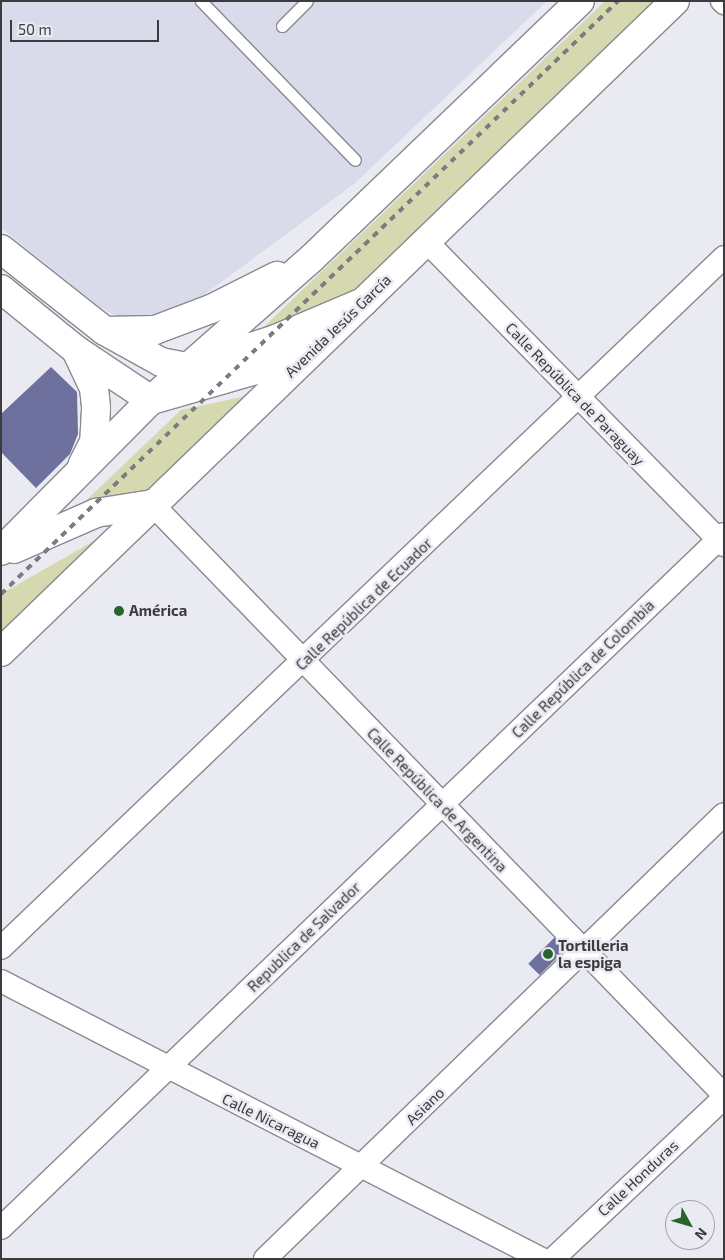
<!DOCTYPE html>
<meta charset="utf-8">
<style>
body{margin:0}
#map{position:relative;width:725px;height:1260px;overflow:hidden;background:#eaeaf2;font-family:"Exo 2",sans-serif}
div>[style]{position:absolute}
.built>*{inset:0;background:#dadbea}
.green>*{inset:0;background:#d6d9b0}
.building>*{inset:0;background:#6d6f9d;transform-origin:0 0}
.roads{filter:drop-shadow(1px 0 #898a91) drop-shadow(-1px 0 #898a91) drop-shadow(0 1px #898a91) drop-shadow(0 -1px #898a91)}
.lane>*{height:11px;margin:-5.5px;padding:0 5.5px;transform-origin:5.5px;border-radius:5.5px;background:#fff}
.street>*{height:22px;margin:-11px;padding:0 11px;transform-origin:11px;border-radius:11px;background:#fff}
.secondary>*{height:28px;margin:-14px;padding:0 14px;transform-origin:14px;border-radius:14px;background:#fff}
.primary>*{height:28px;margin:-14px;padding:0 14px;transform-origin:14px;border-radius:14px;background:#fff}
.rail>*{height:4px;margin-top:-2px;transform-origin:0;background:repeating-linear-gradient(90deg,#7c7c80 0 6px,transparent 0 12px)}
.dots>*{width:14px;height:14px;translate:-50% -50%;box-sizing:border-box;border:2px solid #eaeaf2;border-radius:50%}
span{translate:-50% -50%;white-space:nowrap;text-align:center;line-height:1.15;-webkit-text-stroke:5px #eaeaf2;paint-order:stroke}
.street-label{font-size:15px;color:#3c3c3f}
.poi-label{font-size:15px;color:#3c3c3f;font-weight:700}
.left{translate:0 -50%;text-align:left}
.frame{position:absolute;inset:0;border:2px solid #3c3c3f;pointer-events:none}
.north{position:absolute;left:665px;top:1200px;width:50px;height:50px;box-sizing:border-box;background:#eaeaf2;border:1px solid #a4a4aa;border-radius:50%;rotate:129deg;font-size:14px;font-weight:700;line-height:20px;text-align:center;color:#3c3c3f}
.north::after{content:'';display:block;margin:auto;width:18px;height:22px;background:#27652e;clip-path:polygon(50% 0,100% 100%,50% 72%,0 100%)}
.scale{position:absolute;left:10px;top:20px;width:149px;height:22px;box-sizing:border-box;border:2px solid #3c3c3f;border-top:0;padding-left:6px;font-size:15px;line-height:18px;white-space:nowrap;color:#3c3c3f;-webkit-text-stroke:4px #eaeaf2;paint-order:stroke}
</style>
<div id="map">
<div class="built">
<div style="clip-path:polygon(1px 1px,547px 1px,354px 184px,193px 303px,152px 320px,118px 317px,101px 308px,1px 228px)"></div>
</div>
<div class="green">
<div style="clip-path:polygon(605px 1px,658px 1px,357px 290px,249px 341px)"></div>
<div style="clip-path:polygon(251px 395px,212px 441px,150px 489px,75px 511px,181px 410px)"></div>
<div style="clip-path:polygon(132px 519px,1px 646px,1px 594px)"></div>
</div>
<div class="building">
<div style="clip-path:polygon(51px 367px,77px 392px,78px 434px,70px 454px,36px 488px,1px 452px,1px 414px)"></div>
<div style="left:558px;top:934px;width:16px;height:42px;rotate:45deg"></div>
</div>
<div class="roads">
<div class="lane">
<div style="left:201px;top:1px;width:221px;rotate:45.9deg"></div>
<div style="left:282px;top:26px;width:35px;rotate:-45deg"></div>
</div>
<div class="street">
<div style="left:722px;top:1px;width:3px;rotate:45deg"></div>
<div style="left:427px;top:242px;width:424px;rotate:45.6deg"></div>
<div style="left:152px;top:504px;width:822px;rotate:45.94deg"></div>
<div style="left:1px;top:948px;width:1000px;rotate:-43.7deg"></div>
<div style="left:1px;top:981px;width:608px;rotate:27.2deg"></div>
<div style="left:1px;top:1228px;width:1002px;rotate:-43.83deg"></div>
<div style="left:265px;top:1259px;width:639px;rotate:-44.11deg"></div>
<div style="left:553px;top:1259px;width:235px;rotate:-43.3deg"></div>
</div>
<div class="secondary">
<div style="left:1px;top:249px;width:132px;rotate:38.3deg"></div>
<div style="left:105px;top:331px;width:64px;rotate:29deg"></div>
<div style="left:161px;top:362px;width:26px;rotate:11deg"></div>
<div style="left:1px;top:289px;width:97px;rotate:39.1deg"></div>
<div style="left:76px;top:350px;width:90px;rotate:33.7deg"></div>
<div style="left:1px;top:652px;width:937px;rotate:-44.01deg"></div>
</div>
<div class="primary">
<div style="left:105px;top:331px;width:50px;rotate:-1.1deg"></div>
<div style="left:155px;top:330px;width:60px;rotate:-20.6deg"></div>
<div style="left:211px;top:309px;width:74px;rotate:-26.6deg"></div>
<div style="left:76px;top:350px;width:42px;rotate:64.7deg"></div>
<div style="left:94px;top:388px;width:20px;rotate:84deg"></div>
<div style="left:96px;top:408px;width:34px;rotate:93deg"></div>
<div style="left:94px;top:442px;width:25px;rotate:117deg"></div>
<div style="left:196px;top:365px;width:84px;rotate:-18deg"></div>
<div style="left:276px;top:339px;width:95px;rotate:-23deg"></div>
<div style="left:155px;top:399px;width:159px;rotate:-16deg"></div>
<div style="left:14px;top:549px;width:90px;rotate:-23.7deg"></div>
<div style="left:96px;top:513px;width:57px;rotate:-9.1deg"></div>
<div style="left:1px;top:551px;width:213px;rotate:-45.2deg"></div>
<div style="left:151px;top:400px;width:215px;rotate:-41.4deg"></div>
<div style="left:312px;top:258px;width:371px;rotate:-43.8deg"></div>
</div>
</div>
<div class="rail">
<div style="left:1px;top:594px;width:856px;rotate:-43.86deg"></div>
</div>
<div class="dots">
<div style="left:119px;top:611px;background:#27652e"></div>
<div style="left:548px;top:954px;background:#27652e"></div>
</div>
<div class="street-label">
<span style="left:338px;top:326px;rotate:-44deg">Avenida Jesús García</span>
<span style="left:575px;top:394px;rotate:46deg">Calle República de Paraguay</span>
<span style="left:364px;top:604px;rotate:-44deg">Calle República de Ecuador</span>
<span style="left:583px;top:669px;rotate:-44deg">Calle República de Colombia</span>
<span style="left:437px;top:800px;rotate:46deg">Calle República de Argentina</span>
<span style="left:304px;top:937px;rotate:-44deg">Republica de Salvador</span>
<span style="left:425px;top:1106px;rotate:-44deg">Asiano</span>
<span style="left:271px;top:1121px;rotate:26deg">Calle Nicaragua</span>
<span style="left:638px;top:1178px;rotate:-43deg">Calle Honduras</span>
</div>
<div class="poi-label">
<span class="left" style="left:129px;top:611px">América</span>
<span class="left" style="left:558px;top:954px">Tortilleria<br>la espiga</span>
</div>
<div class="frame"></div>
<div class="north">N</div>
<div class="scale">50 m</div>
</div>
